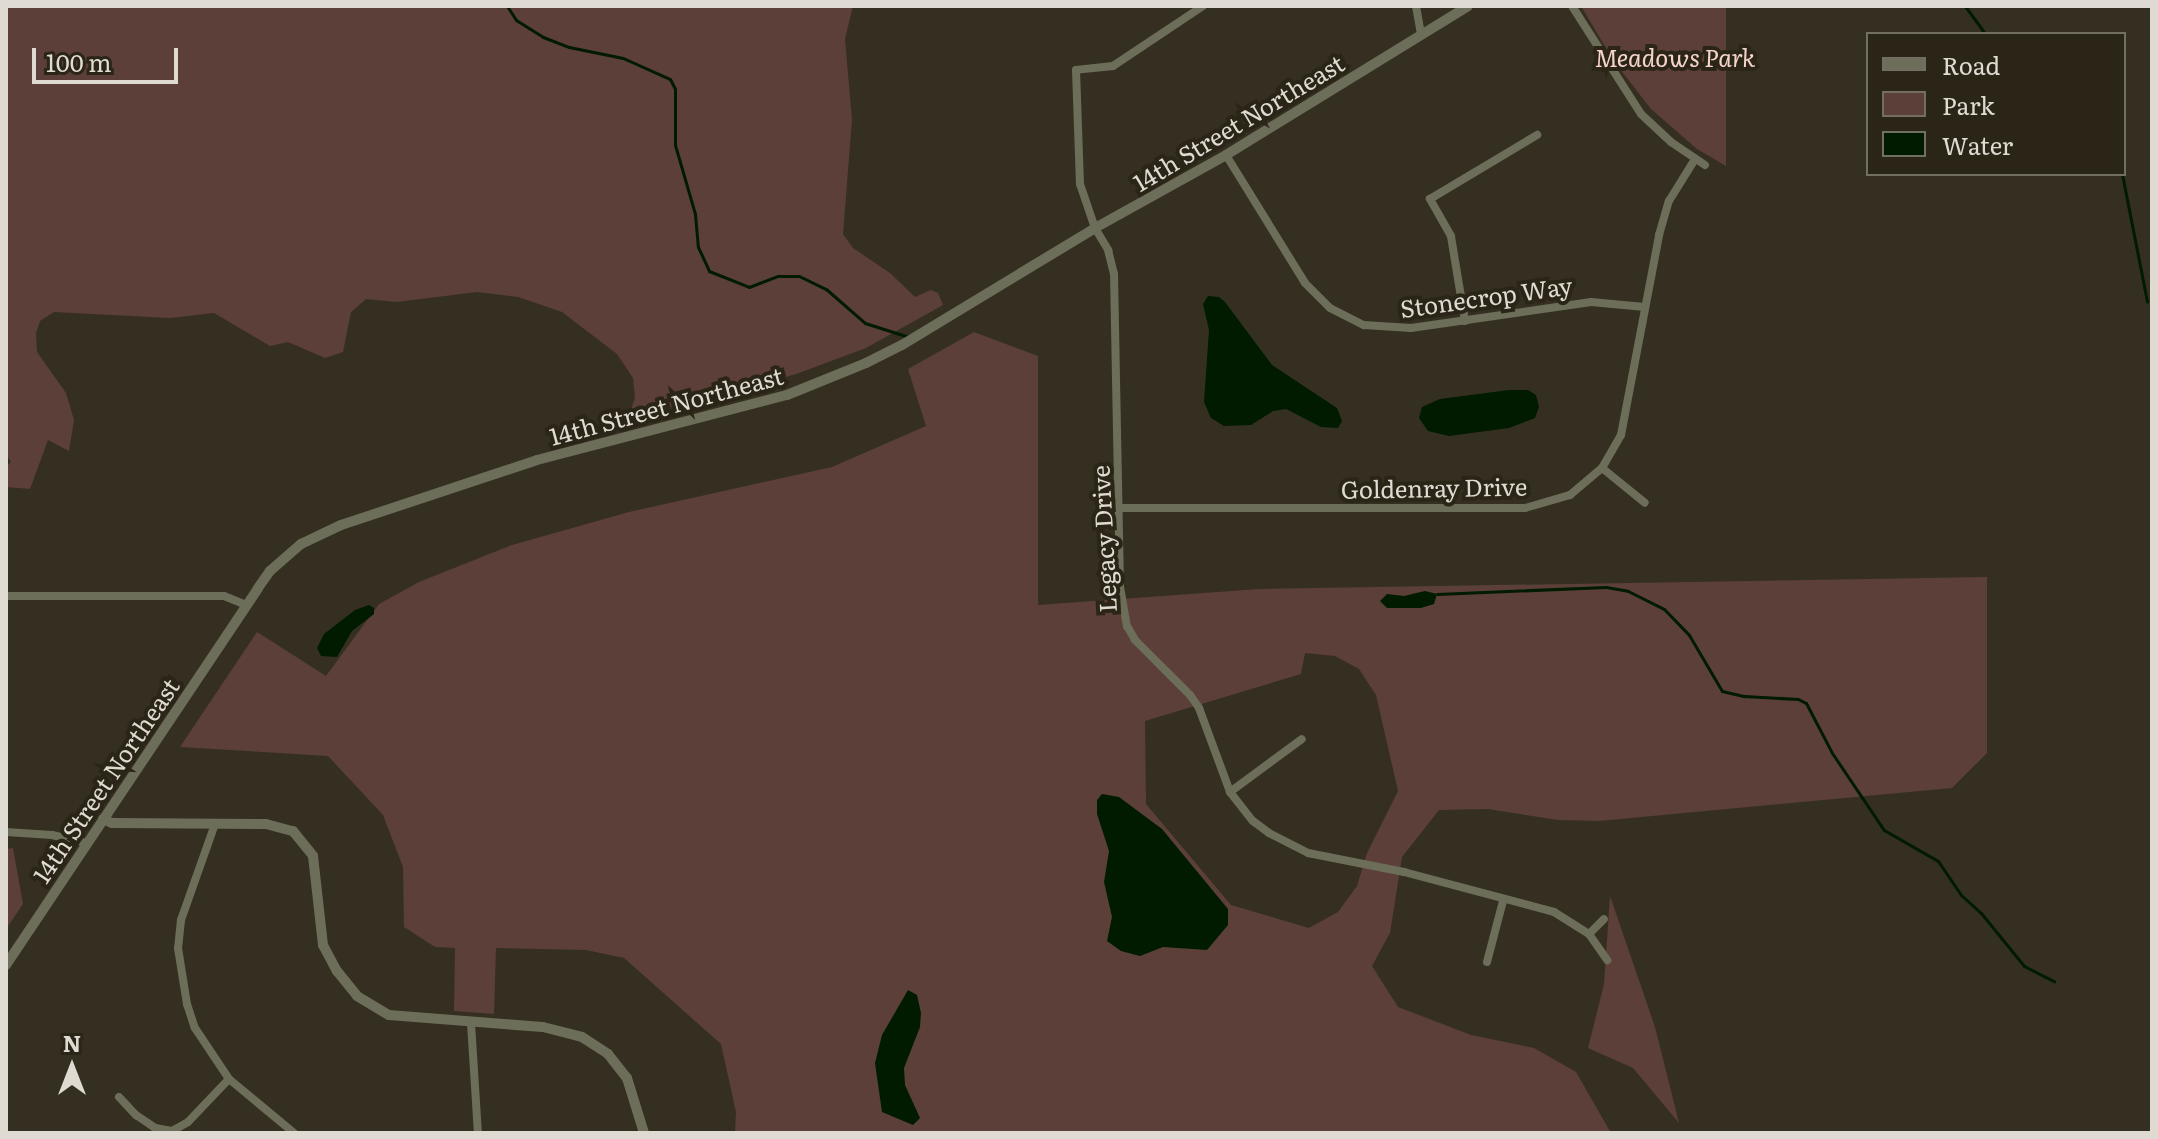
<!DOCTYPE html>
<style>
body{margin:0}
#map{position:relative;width:2158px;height:1139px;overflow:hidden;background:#352f21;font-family:Literata,serif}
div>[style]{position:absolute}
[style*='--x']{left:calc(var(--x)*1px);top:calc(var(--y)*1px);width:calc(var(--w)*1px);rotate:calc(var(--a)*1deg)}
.green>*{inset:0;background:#5c3f38}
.water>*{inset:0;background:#011b00}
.stream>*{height:3px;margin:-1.5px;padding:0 1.5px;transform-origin:1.5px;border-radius:1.5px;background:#011b00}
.minor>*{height:8px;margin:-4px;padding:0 4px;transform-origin:4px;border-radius:4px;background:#6c6e59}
.tertiary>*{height:10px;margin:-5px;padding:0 5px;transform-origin:5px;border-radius:5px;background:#6c6e59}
span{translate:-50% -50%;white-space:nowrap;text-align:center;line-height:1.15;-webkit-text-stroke:8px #2b2517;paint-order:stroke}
.park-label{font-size:24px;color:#f6d4cb;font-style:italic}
.street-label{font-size:24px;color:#dfdbd2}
.frame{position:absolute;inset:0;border:8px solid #dfdbd2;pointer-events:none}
.legend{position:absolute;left:1866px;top:32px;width:260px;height:144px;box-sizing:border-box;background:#2b2517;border:2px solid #736e62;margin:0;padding:10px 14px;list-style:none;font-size:24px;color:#dfdbd2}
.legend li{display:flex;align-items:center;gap:16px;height:40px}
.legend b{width:40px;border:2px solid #736e62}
.north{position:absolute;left:32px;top:1027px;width:80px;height:80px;-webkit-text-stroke:6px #2b2517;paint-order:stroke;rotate:0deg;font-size:22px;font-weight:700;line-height:32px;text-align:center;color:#dfdbd2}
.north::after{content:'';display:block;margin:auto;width:28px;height:36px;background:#dfdbd2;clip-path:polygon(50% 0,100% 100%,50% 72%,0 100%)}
.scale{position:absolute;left:32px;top:48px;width:146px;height:36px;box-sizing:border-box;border:4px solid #dfdbd2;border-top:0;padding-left:10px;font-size:24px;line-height:28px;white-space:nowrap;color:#dfdbd2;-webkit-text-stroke:6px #2b2517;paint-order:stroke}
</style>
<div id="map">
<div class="green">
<div style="clip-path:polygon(6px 6px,853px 6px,845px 39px,852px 120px,843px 234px,853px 248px,890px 273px,915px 297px,931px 290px,938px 293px,943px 305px,866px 348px,799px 373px,704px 401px,629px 415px,635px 398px,633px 378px,617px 354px,562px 312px,518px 297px,477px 292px,397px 302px,366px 299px,351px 312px,343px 352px,325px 358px,288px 342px,270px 346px,214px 313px,170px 318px,54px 312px,40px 321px,36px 333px,37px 352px,66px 393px,74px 420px,69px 451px,48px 440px,30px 489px,6px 487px,6px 467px,11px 462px,6px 454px)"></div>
<div style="clip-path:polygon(1581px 6px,1726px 6px,1726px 166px,1697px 149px,1651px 109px,1613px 60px)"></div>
<div style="clip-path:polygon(evenodd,974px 332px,1038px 356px,1038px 605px,1259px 589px,1987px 577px,1987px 753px,1952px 788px,1599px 821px,1558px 820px,1488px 809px,1439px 810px,1402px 857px,1390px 933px,1372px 966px,1398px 1007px,1471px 1035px,1534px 1048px,1576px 1072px,1611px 1133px,735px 1133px,736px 1112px,721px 1044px,624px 958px,586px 950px,496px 948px,494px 1014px,454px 1011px,455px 948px,435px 947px,404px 927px,403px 867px,383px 815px,328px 756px,180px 747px,257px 632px,326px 676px,379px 604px,419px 582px,512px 545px,629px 512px,832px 467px,926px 426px,908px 369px,974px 332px,1305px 653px,1335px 656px,1359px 669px,1376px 695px,1398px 791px,1367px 853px,1357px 886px,1338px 912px,1309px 928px,1231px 905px,1146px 804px,1145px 721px,1301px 674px,1305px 653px)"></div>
<div style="clip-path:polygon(13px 848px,23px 904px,6px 929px,6px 849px)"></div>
<div style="clip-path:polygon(1610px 896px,1655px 1027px,1679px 1123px,1633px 1068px,1588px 1048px,1604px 984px)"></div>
</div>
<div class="water">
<div style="clip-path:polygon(1208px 296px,1219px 297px,1225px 302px,1272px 365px,1337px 408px,1342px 421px,1338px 428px,1321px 427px,1286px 409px,1273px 411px,1251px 425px,1224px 426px,1211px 418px,1204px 402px,1209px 330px,1203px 304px)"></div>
<div style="clip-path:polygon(1509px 390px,1528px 390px,1536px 395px,1539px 407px,1535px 418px,1509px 428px,1449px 436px,1428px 431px,1419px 418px,1422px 407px,1440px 399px)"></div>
<div style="clip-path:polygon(1425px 591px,1437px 594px,1434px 604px,1421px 608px,1387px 608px,1380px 601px,1387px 594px,1404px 596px)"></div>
<div style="clip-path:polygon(369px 605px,374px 608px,374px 614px,352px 631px,337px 657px,321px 656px,317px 648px,324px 634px,355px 610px)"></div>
<div style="clip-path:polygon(1102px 794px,1119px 797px,1162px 829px,1228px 909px,1228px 925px,1207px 950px,1163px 947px,1140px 956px,1121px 951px,1107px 941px,1112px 917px,1104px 882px,1109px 851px,1097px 814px,1097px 800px)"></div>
<div style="clip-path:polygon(908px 990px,917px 995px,921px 1013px,920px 1027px,904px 1068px,905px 1085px,920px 1118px,913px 1125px,882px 1112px,875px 1063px,882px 1035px)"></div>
</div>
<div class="stream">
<div style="--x:507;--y:6;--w:17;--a:57"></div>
<div style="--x:516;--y:20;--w:32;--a:32"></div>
<div style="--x:543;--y:37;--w:28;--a:21"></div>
<div style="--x:569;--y:47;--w:55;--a:11.5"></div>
<div style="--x:623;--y:58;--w:51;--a:24.1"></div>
<div style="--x:670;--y:79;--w:11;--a:63"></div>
<div style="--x:675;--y:89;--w:56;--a:90"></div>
<div style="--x:675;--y:145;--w:72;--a:73.8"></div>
<div style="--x:695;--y:214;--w:33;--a:85"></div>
<div style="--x:698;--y:247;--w:26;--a:65"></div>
<div style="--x:709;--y:271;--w:43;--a:21.8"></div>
<div style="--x:749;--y:287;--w:31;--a:-21"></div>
<div style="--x:778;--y:276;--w:21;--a:0"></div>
<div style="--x:799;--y:276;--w:30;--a:26"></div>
<div style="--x:826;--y:289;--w:52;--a:41.1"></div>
<div style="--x:865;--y:323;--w:46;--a:17.7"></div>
<div style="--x:1965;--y:6;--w:34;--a:54"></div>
<div style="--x:2122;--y:174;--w:130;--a:78.9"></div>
<div style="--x:1437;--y:594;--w:169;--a:-2.4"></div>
<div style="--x:1606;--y:587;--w:22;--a:10"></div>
<div style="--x:1628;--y:591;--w:40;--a:26.6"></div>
<div style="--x:1664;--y:609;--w:36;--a:46"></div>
<div style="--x:1689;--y:635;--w:65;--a:59.5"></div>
<div style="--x:1722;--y:691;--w:23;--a:13"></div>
<div style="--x:1744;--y:696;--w:54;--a:3.2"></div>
<div style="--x:1798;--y:699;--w:9;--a:27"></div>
<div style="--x:1806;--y:703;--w:56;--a:62.5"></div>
<div style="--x:1832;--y:753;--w:93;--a:56"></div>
<div style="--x:1884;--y:830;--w:62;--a:29.9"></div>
<div style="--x:1938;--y:861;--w:41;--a:55.9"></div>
<div style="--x:1961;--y:895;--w:27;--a:42"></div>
<div style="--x:1981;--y:913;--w:68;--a:50.9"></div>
<div style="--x:2024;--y:966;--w:34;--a:27"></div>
</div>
<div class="minor">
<div style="--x:1203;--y:6;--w:108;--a:146.3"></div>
<div style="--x:1113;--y:66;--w:37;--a:174"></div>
<div style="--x:1076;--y:70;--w:114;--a:88"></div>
<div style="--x:1080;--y:184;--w:46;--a:71.2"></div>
<div style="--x:1095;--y:228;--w:26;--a:59"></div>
<div style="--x:1108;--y:250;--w:25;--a:76"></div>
<div style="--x:1114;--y:274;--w:313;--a:88.9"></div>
<div style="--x:1120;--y:587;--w:40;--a:80"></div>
<div style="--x:1127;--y:626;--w:16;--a:60"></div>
<div style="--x:1135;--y:640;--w:78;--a:45"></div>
<div style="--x:1190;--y:695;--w:16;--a:55"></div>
<div style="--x:1199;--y:708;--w:90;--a:69.7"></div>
<div style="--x:1230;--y:792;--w:37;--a:52"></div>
<div style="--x:1253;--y:821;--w:20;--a:37"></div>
<div style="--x:1269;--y:833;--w:44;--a:27.1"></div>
<div style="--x:1308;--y:853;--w:98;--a:11.2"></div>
<div style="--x:1404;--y:872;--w:155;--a:14.9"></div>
<div style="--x:1554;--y:912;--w:41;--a:32.2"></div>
<div style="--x:1589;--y:934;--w:32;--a:55"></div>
<div style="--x:1416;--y:6;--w:29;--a:80"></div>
<div style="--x:1572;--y:6;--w:128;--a:57.4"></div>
<div style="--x:1641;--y:114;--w:41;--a:43"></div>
<div style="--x:1671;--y:142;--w:41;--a:34.1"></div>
<div style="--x:1226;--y:155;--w:150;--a:58.3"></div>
<div style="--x:1305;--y:283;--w:35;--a:45"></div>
<div style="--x:1330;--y:308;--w:38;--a:27"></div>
<div style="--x:1364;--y:325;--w:47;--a:3.7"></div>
<div style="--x:1411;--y:328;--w:182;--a:-8.2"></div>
<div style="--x:1591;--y:302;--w:54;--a:5.3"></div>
<div style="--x:1465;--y:321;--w:86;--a:-99.4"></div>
<div style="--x:1451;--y:236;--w:43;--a:-119.6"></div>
<div style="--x:1430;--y:199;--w:125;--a:-30.9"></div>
<div style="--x:1602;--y:468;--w:55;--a:39.1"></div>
<div style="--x:1120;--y:508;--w:405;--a:0"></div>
<div style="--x:1525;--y:508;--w:47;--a:-16.1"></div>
<div style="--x:1570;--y:495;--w:42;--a:-40.2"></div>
<div style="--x:1602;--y:468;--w:38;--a:-60"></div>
<div style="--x:1621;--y:435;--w:204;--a:-79.2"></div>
<div style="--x:1659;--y:235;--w:35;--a:-74"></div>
<div style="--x:1669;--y:201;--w:49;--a:-58.2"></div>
<div style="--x:6;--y:596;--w:218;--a:0"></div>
<div style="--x:224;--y:596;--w:24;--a:22"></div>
<div style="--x:1230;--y:792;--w:89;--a:-36.4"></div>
<div style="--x:215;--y:824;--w:102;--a:109.5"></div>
<div style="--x:181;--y:920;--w:28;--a:96"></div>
<div style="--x:178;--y:948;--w:57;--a:80.9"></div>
<div style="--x:187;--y:1004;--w:25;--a:72"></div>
<div style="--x:195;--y:1028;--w:61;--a:56.3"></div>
<div style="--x:229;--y:1079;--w:85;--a:39.7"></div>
<div style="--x:6;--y:832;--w:46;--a:3.7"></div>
<div style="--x:52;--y:835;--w:36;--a:13"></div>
<div style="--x:1589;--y:934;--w:21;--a:-45"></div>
<div style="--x:1487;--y:962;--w:63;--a:-75.3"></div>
<div style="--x:471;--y:1023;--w:110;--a:86.4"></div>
<div style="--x:119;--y:1097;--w:25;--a:47"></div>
<div style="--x:136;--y:1115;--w:23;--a:34"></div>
<div style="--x:155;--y:1128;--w:17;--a:10"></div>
<div style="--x:172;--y:1131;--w:18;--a:-29"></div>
<div style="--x:188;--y:1122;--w:59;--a:-46.4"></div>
</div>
<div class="tertiary">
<div style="--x:103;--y:819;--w:10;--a:24"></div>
<div style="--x:112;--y:823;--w:154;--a:0.4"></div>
<div style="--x:266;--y:824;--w:28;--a:15"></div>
<div style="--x:293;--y:831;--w:32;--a:51"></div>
<div style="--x:313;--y:856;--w:90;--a:83.6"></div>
<div style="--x:323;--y:945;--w:30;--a:62"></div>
<div style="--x:337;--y:971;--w:32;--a:51"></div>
<div style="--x:357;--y:996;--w:37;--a:31"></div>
<div style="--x:389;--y:1015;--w:154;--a:4.5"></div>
<div style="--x:543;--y:1027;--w:40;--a:14.4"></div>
<div style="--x:582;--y:1037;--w:31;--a:33"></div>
<div style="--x:608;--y:1054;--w:31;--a:52"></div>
<div style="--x:627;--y:1078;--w:58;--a:72.8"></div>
<div style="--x:6;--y:965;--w:453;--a:-56.2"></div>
<div style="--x:258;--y:588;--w:21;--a:-55"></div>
<div style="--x:270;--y:571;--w:41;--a:-41.1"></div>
<div style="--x:301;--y:544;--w:44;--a:-25.4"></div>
<div style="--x:341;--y:525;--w:206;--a:-18.3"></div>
<div style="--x:537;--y:460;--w:258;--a:-14.6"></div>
<div style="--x:787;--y:395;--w:85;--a:-22.1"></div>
<div style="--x:866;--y:363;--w:40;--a:-26.6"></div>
<div style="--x:902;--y:345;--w:226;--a:-31.2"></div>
<div style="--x:1095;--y:228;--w:150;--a:-29.1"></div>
<div style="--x:1226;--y:155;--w:284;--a:-31.6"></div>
</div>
<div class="park-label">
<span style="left:1675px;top:57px">Meadows Park</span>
</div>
<div class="street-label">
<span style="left:1238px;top:122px;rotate:-31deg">14th Street Northeast</span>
<span style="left:1486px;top:296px;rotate:-8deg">Stonecrop Way</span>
<span style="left:666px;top:405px;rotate:-15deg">14th Street Northeast</span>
<span style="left:1434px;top:487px;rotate:-1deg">Goldenray Drive</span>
<span style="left:1103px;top:539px;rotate:-93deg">Legacy Drive</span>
<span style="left:105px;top:780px;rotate:-56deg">14th Street Northeast</span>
</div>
<div class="frame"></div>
<ul class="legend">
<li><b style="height:10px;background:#6c6e59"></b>Road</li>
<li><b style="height:22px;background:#5c3f38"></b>Park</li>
<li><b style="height:22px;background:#011b00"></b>Water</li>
</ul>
<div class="north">N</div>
<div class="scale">100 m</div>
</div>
